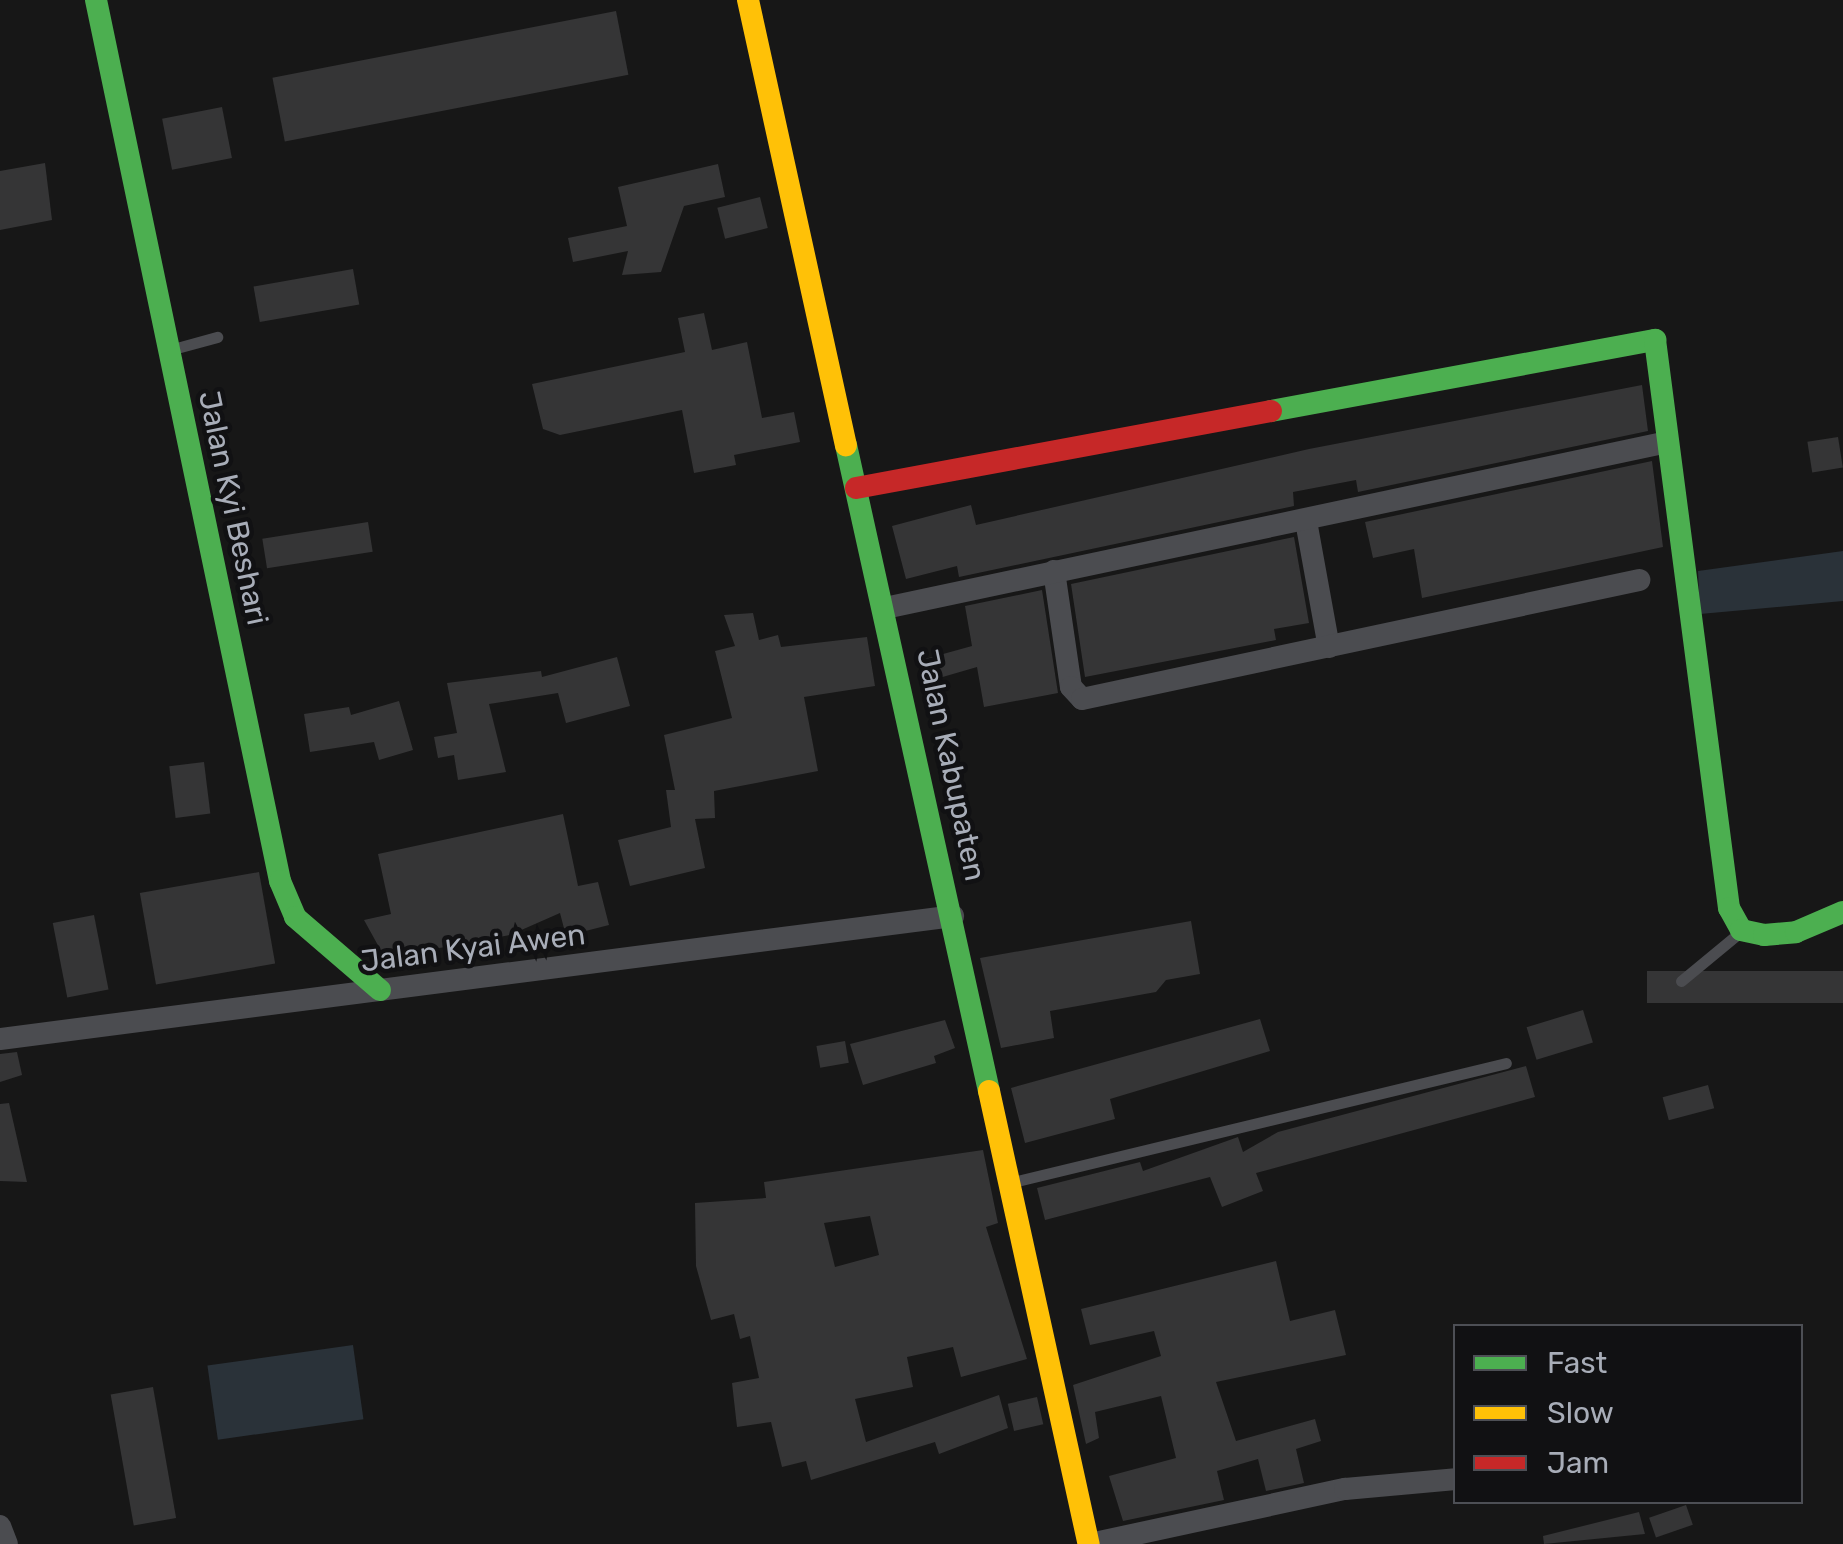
<!DOCTYPE html>
<style>
body{margin:0}
#map{position:relative;width:1843px;height:1544px;overflow:hidden;background:#171717;font-family:Rubik,sans-serif}
div>[style]{position:absolute}
[style*='--x']{left:calc(var(--x)*1px);top:calc(var(--y)*1px);width:calc(var(--w)*1px);rotate:calc(var(--a)*1deg)}
.water>*{inset:0;background:#2a3239;transform-origin:0 0}
.building>*{inset:0;background:#353536;transform-origin:0 0}
.lane>*{height:11px;margin:-5.5px;padding:0 5.5px;transform-origin:5.5px;border-radius:5.5px;background:#4b4c50}
.street>*{height:22px;margin:-11px;padding:0 11px;transform-origin:11px;border-radius:11px;background:#4b4c50}
.fast>*{height:22px;margin:-11px;padding:0 11px;transform-origin:11px;border-radius:11px;background:#4caf50}
.slow>*{height:22px;margin:-11px;padding:0 11px;transform-origin:11px;border-radius:11px;background:#ffc107}
.jam>*{height:22px;margin:-11px;padding:0 11px;transform-origin:11px;border-radius:11px;background:#c62828}
span{translate:-50% -50%;white-space:nowrap;text-align:center;line-height:1.15;-webkit-text-stroke:9px #111113;paint-order:stroke}
.street-label{font-size:30px;color:#a8adb8}
.legend{position:absolute;left:1453px;top:1324px;width:350px;height:180px;box-sizing:border-box;background:#111113;border:2px solid #4d4f55;margin:0;padding:12px 18px;list-style:none;font-size:30px;color:#a8adb8}
.legend li{display:flex;align-items:center;gap:20px;height:50px}
.legend b{width:50px;border:2px solid #4d4f55}
</style>
<div id="map">
<div class="water">
<div style="clip-path:polygon(1843px 551px,1843px 601px,1700px 614px,1698px 571px)"></div>
<div style="left:353px;top:1345px;width:75px;height:147px;rotate:82deg"></div>
</div>
<div class="building">
<div style="left:616px;top:11px;width:65px;height:350px;rotate:79deg"></div>
<div style="left:222px;top:107px;width:52px;height:61px;rotate:79deg"></div>
<div style="clip-path:polygon(45px 163px,52px 220px,0 230px,0 171px)"></div>
<div style="clip-path:polygon(718px 164px,725px 197px,684px 206px,661px 272px,622px 275px,628px 251px,573px 262px,568px 238px,627px 226px,618px 187px)"></div>
<div style="left:760px;top:197px;width:32px;height:44px;rotate:76deg"></div>
<div style="left:353px;top:269px;width:36px;height:101px;rotate:80deg"></div>
<div style="clip-path:polygon(704px 313px,712px 350px,747px 342px,762px 418px,794px 412px,800px 442px,734px 455px,736px 465px,694px 473px,682px 410px,560px 435px,543px 429px,532px 384px,685px 352px,678px 318px)"></div>
<div style="clip-path:polygon(1642px 385px,1648px 431px,1358px 492px,1356px 480px,1293px 492px,1294px 506px,959px 577px,957px 566px,906px 579px,892px 526px,971px 505px,976px 525px,1309px 449px)"></div>
<div style="left:1838px;top:437px;width:31px;height:31px;rotate:81deg"></div>
<div style="clip-path:polygon(1652px 461px,1663px 547px,1422px 598px,1414px 549px,1373px 558px,1365px 522px)"></div>
<div style="left:368px;top:522px;width:30px;height:107px;rotate:81deg"></div>
<div style="clip-path:polygon(1294px 537px,1309px 623px,1274px 629px,1276px 640px,1085px 677px,1071px 584px)"></div>
<div style="clip-path:polygon(1042px 590px,1058px 693px,984px 707px,977px 667px,922px 683px,925px 659px,972px 646px,965px 606px)"></div>
<div style="clip-path:polygon(753px 613px,759px 640px,778px 635px,781px 647px,867px 637px,875px 686px,804px 697px,818px 771px,714px 791px,715px 818px,695px 819px,705px 868px,630px 886px,618px 840px,671px 827px,666px 790px,675px 790px,664px 735px,732px 718px,715px 651px,735px 646px,724px 615px)"></div>
<div style="clip-path:polygon(617px 657px,630px 706px,566px 723px,558px 693px,489px 704px,506px 772px,458px 780px,454px 755px,438px 758px,434px 737px,457px 733px,447px 683px,541px 671px,542px 677px)"></div>
<div style="clip-path:polygon(399px 701px,413px 750px,379px 760px,374px 742px,310px 752px,304px 714px,349px 707px,351px 715px)"></div>
<div style="left:204px;top:762px;width:52px;height:35px;rotate:83deg"></div>
<div style="clip-path:polygon(563px 814px,578px 886px,598px 882px,609px 925px,566px 936px,560px 913px,510px 935px,385px 958px,364px 920px,391px 914px,378px 854px)"></div>
<div style="left:259px;top:872px;width:93px;height:121px;rotate:80deg"></div>
<div style="left:94px;top:915px;width:76px;height:42px;rotate:79deg"></div>
<div style="clip-path:polygon(1191px 921px,1200px 974px,1166px 980px,1156px 992px,1050px 1011px,1054px 1038px,1001px 1048px,980px 958px)"></div>
<div style="left:1843px;top:971px;width:32px;height:196px;rotate:90deg"></div>
<div style="left:1583px;top:1010px;width:34px;height:59px;rotate:73deg"></div>
<div style="clip-path:polygon(1260px 1019px,1270px 1051px,1110px 1099px,1115px 1119px,1025px 1143px,1011px 1088px)"></div>
<div style="clip-path:polygon(945px 1020px,955px 1048px,934px 1056px,936px 1063px,863px 1085px,850px 1044px)"></div>
<div style="left:845px;top:1041px;width:22px;height:29px;rotate:80deg"></div>
<div style="clip-path:polygon(17px 1052px,22px 1075px,0 1082px,0 1054px)"></div>
<div style="clip-path:polygon(1526px 1066px,1535px 1097px,1256px 1173px,1263px 1191px,1222px 1207px,1210px 1177px,1045px 1220px,1037px 1188px,1140px 1162px,1143px 1171px,1238px 1137px,1243px 1152px,1278px 1132px)"></div>
<div style="left:1708px;top:1085px;width:24px;height:47px;rotate:75deg"></div>
<div style="clip-path:polygon(9px 1103px,27px 1182px,0 1181px,0 1104px)"></div>
<div style="clip-path:polygon(evenodd,983px 1150px,998px 1223px,986px 1227px,1027px 1359px,961px 1377px,953px 1347px,907px 1357px,913px 1387px,855px 1399px,866px 1442px,999px 1395px,1008px 1428px,939px 1454px,935px 1442px,811px 1480px,806px 1461px,782px 1467px,771px 1422px,737px 1427px,732px 1383px,759px 1378px,750px 1336px,740px 1339px,734px 1314px,711px 1320px,696px 1266px,695px 1203px,766px 1198px,764px 1182px,983px 1150px,870px 1216px,879px 1255px,835px 1267px,824px 1223px,870px 1216px)"></div>
<div style="clip-path:polygon(1276px 1261px,1290px 1321px,1335px 1310px,1346px 1355px,1216px 1382px,1236px 1441px,1315px 1419px,1321px 1441px,1296px 1449px,1304px 1483px,1266px 1491px,1258px 1459px,1217px 1471px,1224px 1500px,1123px 1521px,1109px 1476px,1176px 1458px,1161px 1396px,1095px 1412px,1099px 1438px,1086px 1444px,1073px 1385px,1161px 1356px,1154px 1331px,1090px 1345px,1081px 1309px)"></div>
<div style="left:153px;top:1387px;width:133px;height:43px;rotate:80deg"></div>
<div style="left:1037px;top:1397px;width:28px;height:30px;rotate:77deg"></div>
<div style="left:1686px;top:1505px;width:21px;height:39px;rotate:71deg"></div>
<div style="clip-path:polygon(1639px 1512px,1645px 1534px,1544px 1544px,1543px 1536px)"></div>
</div>
<div class="lane">
<div style="--x:173;--y:349;--w:46;--a:-15.3"></div>
<div style="--x:1681;--y:981;--w:75;--a:-39.6"></div>
<div style="--x:1013;--y:1182;--w:507;--a:-13.57"></div>
</div>
<div class="street">
<div style="--x:1306;--y:521;--w:128;--a:79.7"></div>
<div style="--x:1054;--y:571;--w:117;--a:81.7"></div>
<div style="--x:1071;--y:687;--w:16;--a:47"></div>
<div style="--x:1082;--y:699;--w:570;--a:-12.06"></div>
<div style="--x:885;--y:608;--w:800;--a:-11.97"></div>
<div style="--x:0;--y:1039;--w:961;--a:-7.35"></div>
<div style="--x:0;--y:1526;--w:19;--a:69"></div>
<div style="--x:1090;--y:1544;--w:261;--a:-12.2"></div>
<div style="--x:1345;--y:1489;--w:111;--a:-5.1"></div>
</div>
<div class="fast">
<div style="--x:96;--y:0;--w:900;--a:78.2"></div>
<div style="--x:280;--y:881;--w:39;--a:67"></div>
<div style="--x:295;--y:917;--w:112;--a:40.7"></div>
<div style="--x:1271;--y:411;--w:391;--a:-10.5"></div>
<div style="--x:1655;--y:340;--w:573;--a:82.58"></div>
<div style="--x:1729;--y:908;--w:25;--a:61"></div>
<div style="--x:1741;--y:930;--w:24;--a:12"></div>
<div style="--x:1764;--y:935;--w:32;--a:-5"></div>
<div style="--x:1796;--y:932;--w:51;--a:-23.1"></div>
<div style="--x:846;--y:445;--w:662;--a:77.52"></div>
</div>
<div class="slow">
<div style="--x:748;--y:0;--w:456;--a:77.6"></div>
<div style="--x:989;--y:1091;--w:464;--a:77.6"></div>
</div>
<div class="jam">
<div style="--x:856;--y:488;--w:422;--a:-10.5"></div>
</div>
<div class="street-label">
<span style="left:233px;top:508px;rotate:78deg">Jalan Kyi Beshari</span>
<span style="left:951px;top:765px;rotate:78deg">Jalan Kabupaten</span>
<span style="left:473px;top:948px;rotate:-7deg">Jalan Kyai Awen</span>
</div>
<ul class="legend">
<li><b style="height:12px;background:#4caf50"></b>Fast</li>
<li><b style="height:12px;background:#ffc107"></b>Slow</li>
<li><b style="height:12px;background:#c62828"></b>Jam</li>
</ul>
</div>
